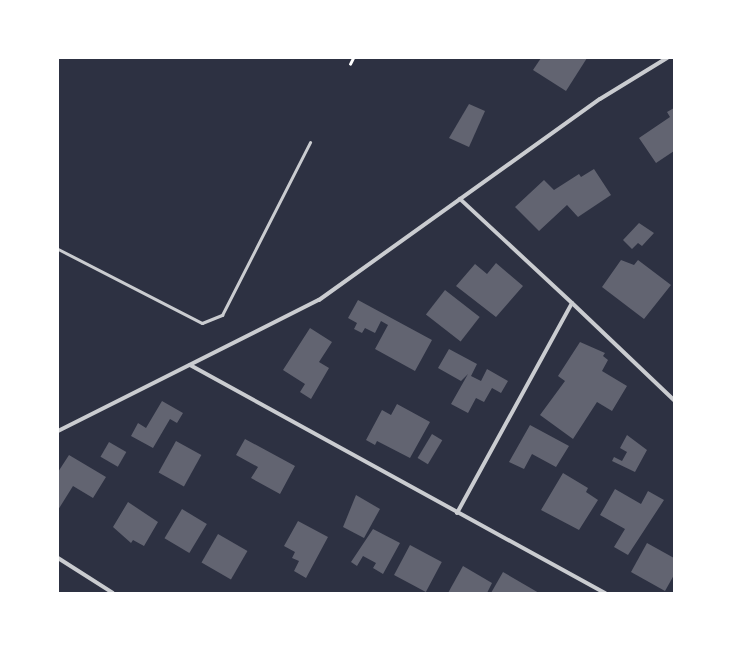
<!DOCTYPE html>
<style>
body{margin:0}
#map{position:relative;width:732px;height:651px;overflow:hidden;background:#2d3142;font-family:Montserrat,sans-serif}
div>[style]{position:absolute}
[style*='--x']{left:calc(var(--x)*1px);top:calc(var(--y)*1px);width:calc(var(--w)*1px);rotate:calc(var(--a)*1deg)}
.building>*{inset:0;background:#626471;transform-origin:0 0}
.path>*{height:2.5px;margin:-1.25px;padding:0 1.25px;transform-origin:1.25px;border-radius:1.25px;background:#fff}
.service>*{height:3px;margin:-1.5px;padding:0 1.5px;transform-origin:1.5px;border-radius:1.5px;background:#caccd0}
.minor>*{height:4px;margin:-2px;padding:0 2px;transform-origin:2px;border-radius:2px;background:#caccd0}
span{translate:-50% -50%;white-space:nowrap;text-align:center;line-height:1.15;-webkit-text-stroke:3.5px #fff;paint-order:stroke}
.frame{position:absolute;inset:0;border:59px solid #fff;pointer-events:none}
</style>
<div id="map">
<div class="building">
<div style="clip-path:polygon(541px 58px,587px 58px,566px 91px,533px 70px)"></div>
<div style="clip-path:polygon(469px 104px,485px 111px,469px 147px,449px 138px)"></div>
<div style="clip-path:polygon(674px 108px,674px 151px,656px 163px,639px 138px,670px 117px,667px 112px)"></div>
<div style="clip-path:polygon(594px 169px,611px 195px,578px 217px,567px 205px,539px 231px,515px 207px,544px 180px,554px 190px,579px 174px,581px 177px)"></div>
<div style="clip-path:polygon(639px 223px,654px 233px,642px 246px,638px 243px,632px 249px,623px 240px)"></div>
<div style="clip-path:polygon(621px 260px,634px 265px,638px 260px,671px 285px,644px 319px,602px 287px)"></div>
<div style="clip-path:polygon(496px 263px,523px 286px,496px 317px,456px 286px,475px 264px,487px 274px)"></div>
<div style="left:445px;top:290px;width:44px;height:31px;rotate:38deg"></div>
<div style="clip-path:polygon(358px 300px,432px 340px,415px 371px,375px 349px,388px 325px,381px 321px,375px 333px,365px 328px,362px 333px,354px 329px,357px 323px,348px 318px)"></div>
<div style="clip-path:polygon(310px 328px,332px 342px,319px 362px,329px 368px,311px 399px,300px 392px,305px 384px,283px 370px)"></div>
<div style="clip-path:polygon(580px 342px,605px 353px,603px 356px,608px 360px,602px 371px,627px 386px,612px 411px,597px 402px,573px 439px,540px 415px,565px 381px,558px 376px)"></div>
<div style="clip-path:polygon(449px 349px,477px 364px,471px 376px,481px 381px,487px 369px,508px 381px,501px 393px,492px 388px,484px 402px,476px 398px,468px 413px,451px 404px,468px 374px,461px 381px,438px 368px)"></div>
<div style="clip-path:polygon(162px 401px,183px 413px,177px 423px,170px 419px,153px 448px,131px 436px,138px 423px,146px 428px)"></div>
<div style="clip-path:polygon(397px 404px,430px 422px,410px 458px,377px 441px,375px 445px,366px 440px,382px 410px,391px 415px)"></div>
<div style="clip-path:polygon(530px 425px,569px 446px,556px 467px,532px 454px,524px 469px,509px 462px)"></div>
<div style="left:432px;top:434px;width:12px;height:28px;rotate:31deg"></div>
<div style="clip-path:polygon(627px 435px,647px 450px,635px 472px,612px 461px,614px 457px,622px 461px,627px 452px,620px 448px)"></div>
<div style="clip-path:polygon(245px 439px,295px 466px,280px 494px,251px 478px,258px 467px,236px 455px)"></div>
<div style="left:176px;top:441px;width:29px;height:36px;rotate:29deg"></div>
<div style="left:109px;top:442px;width:20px;height:17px;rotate:30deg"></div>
<div style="clip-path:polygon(69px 455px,106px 477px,93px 498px,73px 486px,58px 510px,58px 472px)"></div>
<div style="clip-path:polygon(563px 473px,588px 488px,586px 492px,598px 500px,579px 530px,541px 510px)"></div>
<div style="clip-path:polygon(615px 489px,641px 504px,648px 491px,664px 500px,628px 555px,614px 547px,625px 529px,600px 515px)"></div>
<div style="clip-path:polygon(356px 495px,380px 509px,364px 538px,343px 527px)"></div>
<div style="clip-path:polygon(128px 502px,158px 522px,144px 546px,133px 540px,131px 543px,113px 527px)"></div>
<div style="left:182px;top:509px;width:29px;height:34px;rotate:31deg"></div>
<div style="clip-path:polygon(298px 521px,328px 537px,306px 578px,294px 571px,299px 561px,292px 558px,295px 552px,284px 546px)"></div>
<div style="clip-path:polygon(373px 529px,400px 543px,383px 574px,373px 568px,376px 563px,363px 556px,357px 566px,351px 562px)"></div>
<div style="left:218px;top:534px;width:34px;height:33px;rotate:30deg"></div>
<div style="clip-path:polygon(647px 543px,674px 558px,674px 575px,665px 591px,631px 572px)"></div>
<div style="left:410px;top:545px;width:36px;height:34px;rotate:28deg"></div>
<div style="clip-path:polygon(463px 566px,492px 583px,487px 593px,448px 593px)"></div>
<div style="clip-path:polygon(503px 572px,539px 593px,491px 593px)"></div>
</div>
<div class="path">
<div style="--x:350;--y:64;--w:7;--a:-63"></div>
</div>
<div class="service">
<div style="--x:58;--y:249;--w:162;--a:27.2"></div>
<div style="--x:202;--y:323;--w:22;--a:-22"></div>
<div style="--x:222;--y:315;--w:194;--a:-63"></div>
</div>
<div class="minor">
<div style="--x:572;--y:303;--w:141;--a:43.6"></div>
<div style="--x:190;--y:365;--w:474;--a:28.8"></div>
<div style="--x:58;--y:431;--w:292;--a:-26.7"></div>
<div style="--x:319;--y:300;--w:345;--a:-35.6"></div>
<div style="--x:600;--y:99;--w:79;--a:-31.5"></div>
<div style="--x:457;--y:513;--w:239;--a:-61.3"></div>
<div style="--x:572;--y:303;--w:153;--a:-137.1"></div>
<div style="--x:58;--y:558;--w:65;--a:32.5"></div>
</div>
<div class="frame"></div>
</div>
